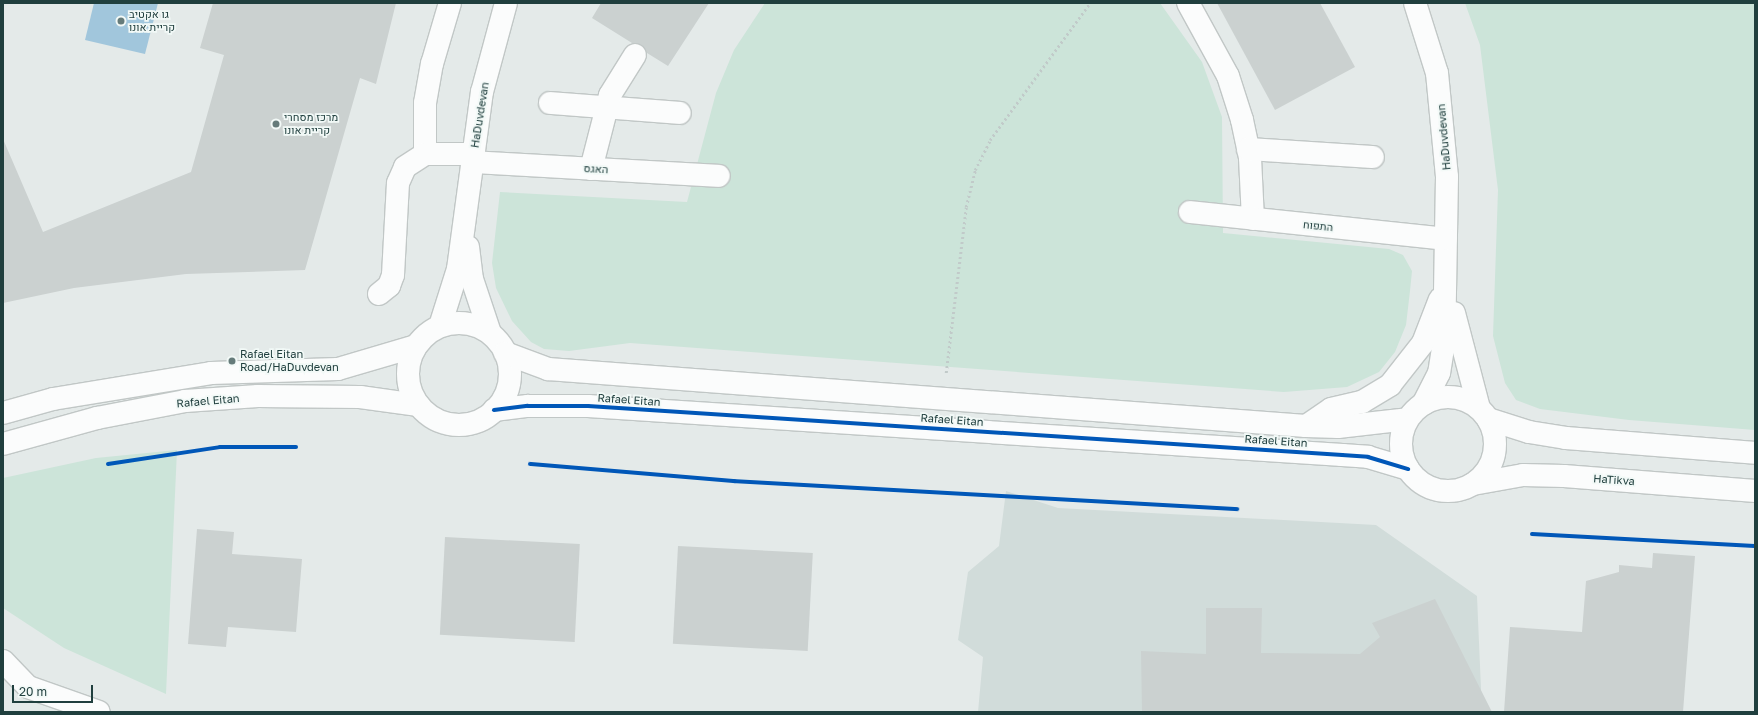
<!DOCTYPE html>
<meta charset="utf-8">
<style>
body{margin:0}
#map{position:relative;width:1758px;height:715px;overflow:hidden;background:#e4eae9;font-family:"Golos Text",Heebo,sans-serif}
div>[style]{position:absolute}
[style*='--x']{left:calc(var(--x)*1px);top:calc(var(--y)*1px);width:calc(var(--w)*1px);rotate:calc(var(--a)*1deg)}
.built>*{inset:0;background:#d1dcda}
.green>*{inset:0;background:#cce4d9}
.water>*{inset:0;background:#a1c6dc}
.building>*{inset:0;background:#cbd1d0;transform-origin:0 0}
.path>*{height:2.5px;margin-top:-1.25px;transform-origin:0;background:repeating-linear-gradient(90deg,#c1cac9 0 2px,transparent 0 5px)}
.roads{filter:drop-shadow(1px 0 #c1c7c6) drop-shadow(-1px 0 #c1c7c6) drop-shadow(0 1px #c1c7c6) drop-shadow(0 -1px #c1c7c6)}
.minor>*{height:22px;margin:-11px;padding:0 11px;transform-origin:11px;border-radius:11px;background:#fbfcfc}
.minor>.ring{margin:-11px;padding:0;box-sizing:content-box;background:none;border:22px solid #fbfcfc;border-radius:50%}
.cycleway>*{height:4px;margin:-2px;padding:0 2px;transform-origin:2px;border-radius:2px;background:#0057b8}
.dots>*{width:11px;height:11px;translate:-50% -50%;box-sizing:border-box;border:2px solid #f2f9f7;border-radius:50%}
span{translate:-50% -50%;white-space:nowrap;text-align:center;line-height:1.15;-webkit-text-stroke:3.5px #f2f9f7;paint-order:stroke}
.poi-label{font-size:11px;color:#203f3e}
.left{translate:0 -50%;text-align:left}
.street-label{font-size:11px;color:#203f3e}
.frame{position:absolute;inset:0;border:4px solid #203f3e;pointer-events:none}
.scale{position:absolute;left:12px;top:685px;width:81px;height:18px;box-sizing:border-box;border:2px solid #203f3e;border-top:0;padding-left:5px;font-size:12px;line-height:14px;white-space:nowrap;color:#203f3e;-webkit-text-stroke:3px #f2f9f7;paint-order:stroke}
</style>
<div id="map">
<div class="built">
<div style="clip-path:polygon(1006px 491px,1058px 508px,1376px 525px,1477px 596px,1482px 712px,978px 712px,983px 657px,958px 640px,968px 572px,999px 546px)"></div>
</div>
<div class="green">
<div style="clip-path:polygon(765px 3px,1160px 3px,1202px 62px,1222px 117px,1223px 233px,1389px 249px,1403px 255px,1412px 271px,1410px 291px,1406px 325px,1395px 352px,1379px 372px,1347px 387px,1284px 392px,630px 343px,569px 351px,544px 349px,531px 342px,512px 321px,496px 288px,492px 263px,500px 192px,687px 202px,716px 93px,734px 50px)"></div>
<div style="clip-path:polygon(1465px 3px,1755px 3px,1755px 430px,1629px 420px,1540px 409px,1516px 400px,1505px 383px,1493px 336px,1498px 190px,1480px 45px)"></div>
<div style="clip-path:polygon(177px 450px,166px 694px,64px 648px,3px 608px,3px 478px,96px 458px)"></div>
</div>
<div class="water">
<div style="clip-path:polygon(94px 3px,158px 3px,145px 54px,85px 40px)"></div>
</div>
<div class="building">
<div style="clip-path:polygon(213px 3px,396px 3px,376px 84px,360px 78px,305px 270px,186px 274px,74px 288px,3px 303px,3px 139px,43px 232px,191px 172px,224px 55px,200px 48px)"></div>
<div style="clip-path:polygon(601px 3px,709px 3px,668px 66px,647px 53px,642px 45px,632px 43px,592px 18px)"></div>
<div style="clip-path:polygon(1217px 3px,1320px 3px,1355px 67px,1275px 110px)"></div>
<div style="clip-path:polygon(197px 529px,234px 532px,232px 554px,302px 559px,296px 632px,228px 627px,226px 647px,188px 644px)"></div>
<div style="left:445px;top:537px;width:135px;height:98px;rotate:3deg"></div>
<div style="left:678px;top:546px;width:135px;height:98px;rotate:3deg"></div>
<div style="clip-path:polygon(1653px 553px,1695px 556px,1683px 712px,1504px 712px,1510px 627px,1582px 632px,1586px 581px,1619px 572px,1619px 565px,1652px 568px)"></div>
<div style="clip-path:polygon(1435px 599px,1492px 712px,1142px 712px,1141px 651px,1206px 654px,1206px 608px,1262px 608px,1261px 653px,1360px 654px,1380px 637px,1372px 623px)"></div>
</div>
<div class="path">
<div style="--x:946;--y:373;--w:167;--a:-83.1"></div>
<div style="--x:966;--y:207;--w:38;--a:-76"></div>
<div style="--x:975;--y:170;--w:34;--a:-63"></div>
<div style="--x:990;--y:140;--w:170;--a:-53.9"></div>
</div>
<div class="roads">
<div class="minor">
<div style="--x:1188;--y:3;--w:83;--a:61.3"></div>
<div style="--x:1228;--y:76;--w:46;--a:72.3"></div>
<div style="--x:1242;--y:120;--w:39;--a:78"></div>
<div style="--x:1250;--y:158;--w:61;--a:87.2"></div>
<div style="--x:1415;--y:3;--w:73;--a:72.6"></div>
<div style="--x:1437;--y:73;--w:104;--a:84.5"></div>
<div style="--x:1447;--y:177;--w:165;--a:91"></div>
<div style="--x:1444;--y:342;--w:31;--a:99"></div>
<div style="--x:1439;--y:373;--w:35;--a:117"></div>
<div style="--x:550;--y:103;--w:130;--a:4.4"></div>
<div style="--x:1248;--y:149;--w:125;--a:3.7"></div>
<div style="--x:425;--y:154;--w:51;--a:-90"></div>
<div style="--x:425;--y:103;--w:40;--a:-80"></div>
<div style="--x:432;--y:64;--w:64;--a:-73.6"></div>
<div style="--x:472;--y:162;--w:247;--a:3.2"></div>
<div style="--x:591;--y:169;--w:76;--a:-75.6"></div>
<div style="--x:610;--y:95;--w:47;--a:-58"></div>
<div style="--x:1190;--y:212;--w:257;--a:6"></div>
<div style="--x:468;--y:247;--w:32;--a:83"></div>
<div style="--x:472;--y:279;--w:57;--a:71.6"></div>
<div style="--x:379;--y:294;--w:13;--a:-39"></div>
<div style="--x:389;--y:286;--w:12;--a:-70"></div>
<div style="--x:393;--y:275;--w:92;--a:-86.9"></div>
<div style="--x:398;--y:183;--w:17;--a:-66"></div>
<div style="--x:405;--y:167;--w:24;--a:-33"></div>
<div style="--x:425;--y:154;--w:48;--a:0"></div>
<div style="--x:1454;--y:313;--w:98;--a:75.3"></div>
<div class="ring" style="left:408px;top:323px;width:80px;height:80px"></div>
<div style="--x:440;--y:326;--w:60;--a:-72.5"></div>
<div style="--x:458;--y:269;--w:179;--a:-82.3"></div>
<div style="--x:482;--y:92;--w:92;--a:-74.9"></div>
<div style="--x:505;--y:353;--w:46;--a:20.4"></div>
<div style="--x:548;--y:369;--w:760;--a:4.3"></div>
<div style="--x:1306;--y:426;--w:32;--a:2"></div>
<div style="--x:1338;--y:427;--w:70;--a:-6.5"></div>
<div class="ring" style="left:1401px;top:397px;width:72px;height:72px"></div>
<div style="--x:494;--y:410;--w:34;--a:-7"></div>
<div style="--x:528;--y:406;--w:60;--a:0"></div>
<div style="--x:588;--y:406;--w:756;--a:3.72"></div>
<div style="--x:1342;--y:455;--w:26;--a:4"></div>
<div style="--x:1368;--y:457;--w:42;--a:16.7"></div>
<div style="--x:3;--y:413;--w:52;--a:-15.6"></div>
<div style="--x:53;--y:399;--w:160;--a:-9.3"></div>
<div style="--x:211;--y:373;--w:127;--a:-1.8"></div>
<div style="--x:338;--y:369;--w:81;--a:-16.4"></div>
<div style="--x:1488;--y:419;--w:43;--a:17.6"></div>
<div style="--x:1529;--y:432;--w:37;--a:9"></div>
<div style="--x:1566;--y:438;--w:190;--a:4.5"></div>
<div style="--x:1306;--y:426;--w:30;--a:-34"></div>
<div style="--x:1331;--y:409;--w:32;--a:-13"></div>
<div style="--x:1362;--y:402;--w:33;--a:-31"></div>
<div style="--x:1390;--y:385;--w:53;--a:-51.8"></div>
<div style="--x:1423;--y:343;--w:47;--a:-68.9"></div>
<div style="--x:3;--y:444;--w:98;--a:-15.5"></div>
<div style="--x:97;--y:418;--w:90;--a:-10.9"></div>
<div style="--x:185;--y:401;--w:73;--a:-3.9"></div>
<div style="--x:258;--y:396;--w:102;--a:0.6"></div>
<div style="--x:360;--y:397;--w:59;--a:7.9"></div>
<div style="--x:1473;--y:484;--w:51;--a:-10.2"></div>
<div style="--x:1523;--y:475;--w:41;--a:1.4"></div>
<div style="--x:1564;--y:476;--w:192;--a:4.5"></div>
<div style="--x:3;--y:661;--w:36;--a:46"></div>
<div style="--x:28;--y:687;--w:75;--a:19.4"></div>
</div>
</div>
<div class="cycleway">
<div style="--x:494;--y:410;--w:34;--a:-7"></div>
<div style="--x:528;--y:406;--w:60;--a:0"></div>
<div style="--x:588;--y:406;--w:756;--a:3.72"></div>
<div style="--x:1342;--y:455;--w:26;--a:4"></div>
<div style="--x:1368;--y:457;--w:42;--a:16.7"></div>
<div style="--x:108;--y:464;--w:113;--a:-8.6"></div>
<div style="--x:220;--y:447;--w:76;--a:0"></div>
<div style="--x:530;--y:464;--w:205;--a:4.8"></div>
<div style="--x:734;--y:481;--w:504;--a:3.19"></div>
<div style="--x:1532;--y:534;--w:223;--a:3.1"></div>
</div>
<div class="dots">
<div style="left:121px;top:21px;background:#657b7a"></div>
<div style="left:276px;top:124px;background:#657b7a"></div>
<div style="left:232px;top:361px;background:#657b7a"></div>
</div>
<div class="poi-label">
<span class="left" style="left:129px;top:21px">גו אקטיב<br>קריית אונו</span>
<span class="left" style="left:284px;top:124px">מרכז מסחרי<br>קריית אונו</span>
<span class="left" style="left:240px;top:361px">Rafael Eitan<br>Road/HaDuvdevan</span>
</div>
<div class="street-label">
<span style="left:480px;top:115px;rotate:-81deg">HaDuvdevan</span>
<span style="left:1444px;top:137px;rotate:-95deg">HaDuvdevan</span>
<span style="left:596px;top:169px;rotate:3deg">האגס</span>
<span style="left:1318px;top:226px;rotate:6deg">התפוח</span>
<span style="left:629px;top:400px;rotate:4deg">Rafael Eitan</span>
<span style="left:208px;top:401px;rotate:-5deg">Rafael Eitan</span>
<span style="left:952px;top:420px;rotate:4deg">Rafael Eitan</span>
<span style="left:1276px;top:441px;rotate:4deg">Rafael Eitan</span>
<span style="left:1614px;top:480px;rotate:4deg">HaTikva</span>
</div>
<div class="frame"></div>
<div class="scale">20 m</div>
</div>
